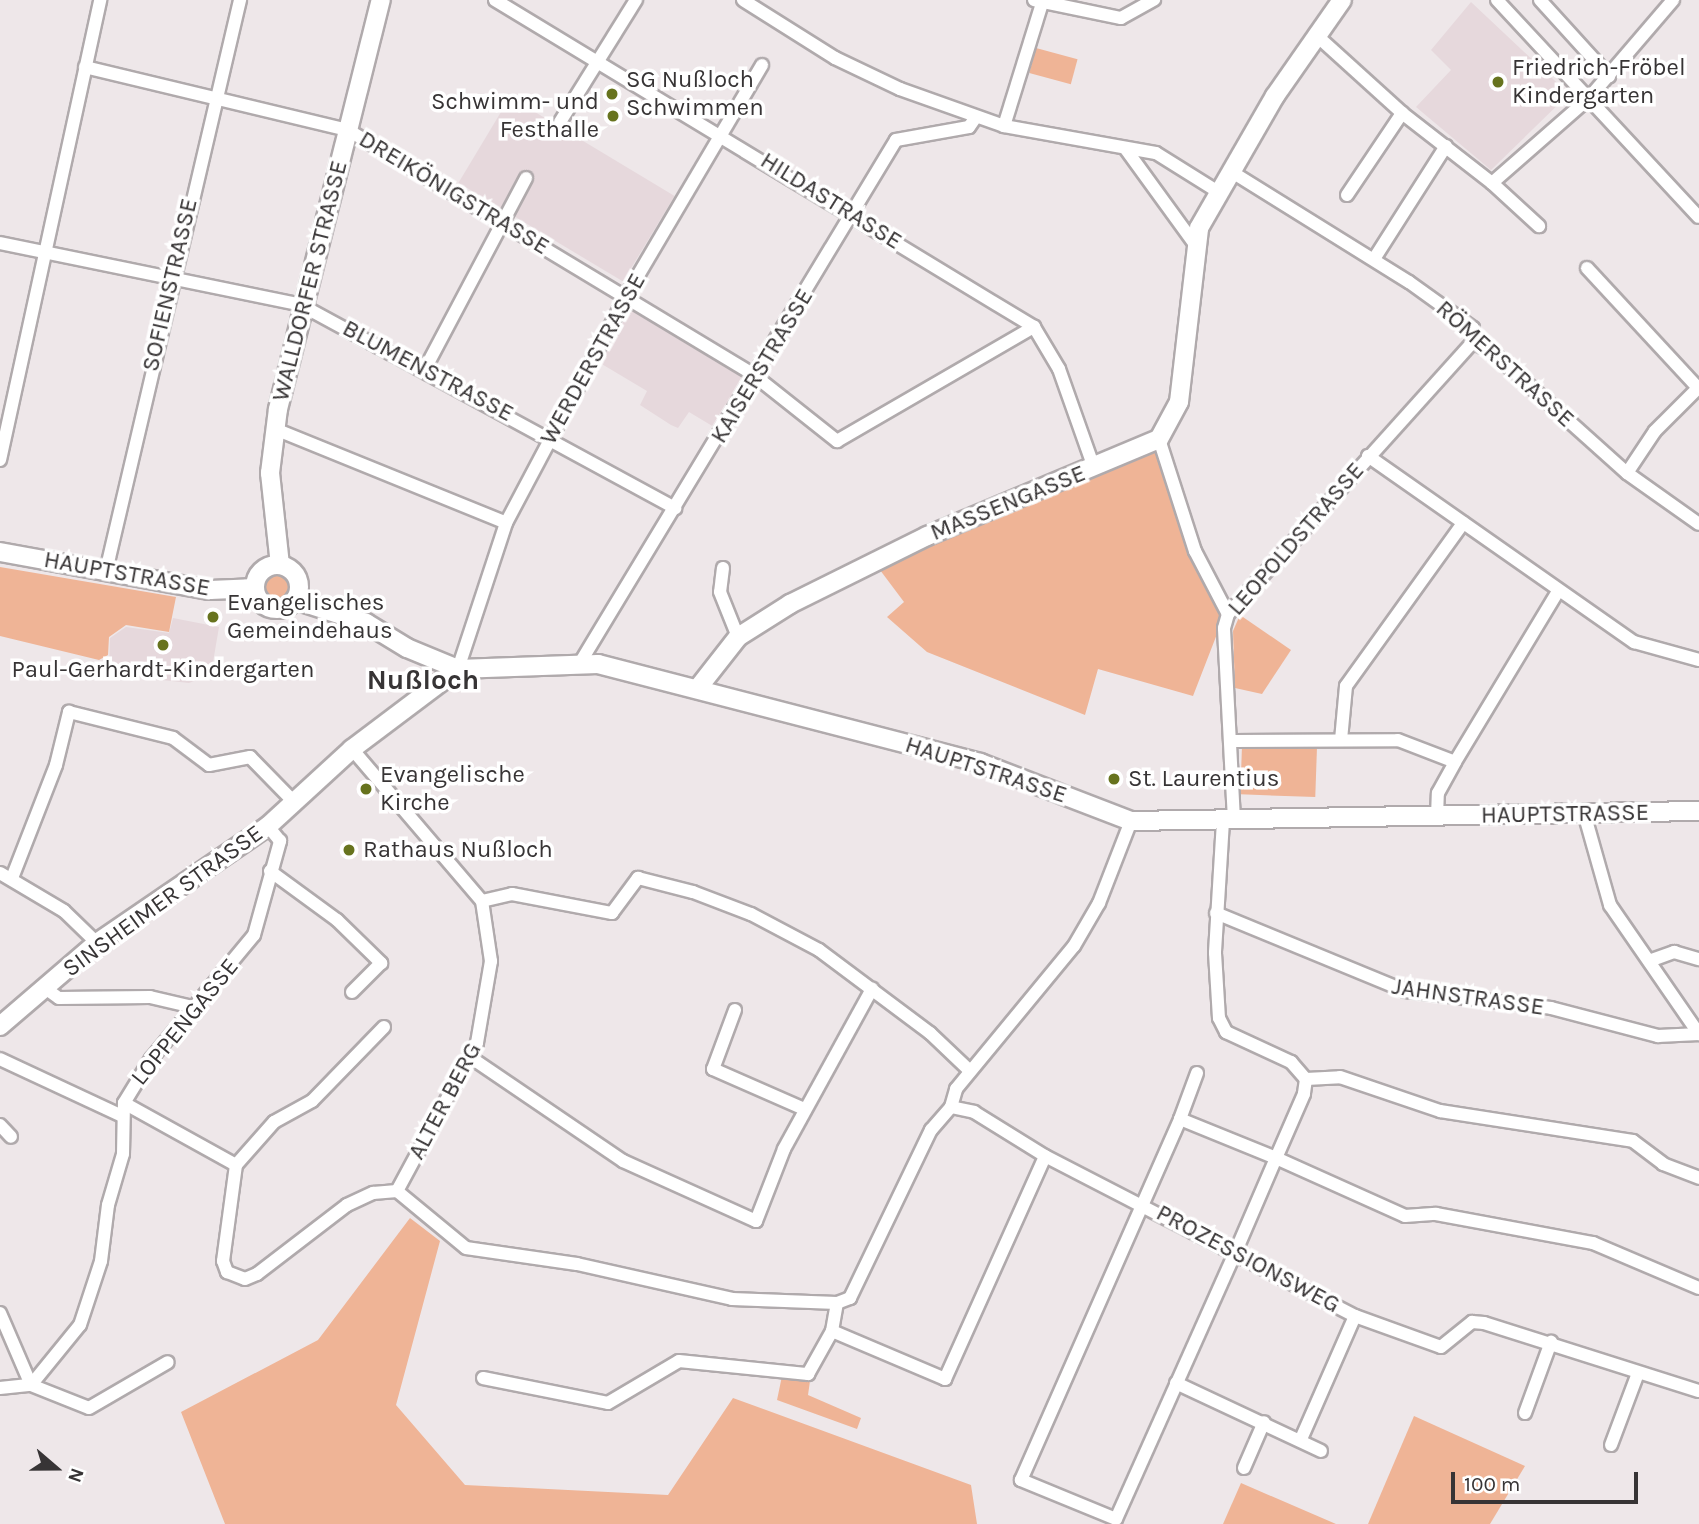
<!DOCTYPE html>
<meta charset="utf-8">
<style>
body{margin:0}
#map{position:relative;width:1699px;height:1524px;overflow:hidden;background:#eee7e9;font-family:Karla,sans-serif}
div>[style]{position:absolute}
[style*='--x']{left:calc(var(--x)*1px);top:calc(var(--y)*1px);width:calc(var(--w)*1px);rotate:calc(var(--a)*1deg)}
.built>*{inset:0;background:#e6d8dc;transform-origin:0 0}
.green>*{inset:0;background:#efb496;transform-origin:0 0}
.round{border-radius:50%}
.roads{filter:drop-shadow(2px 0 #b0aaac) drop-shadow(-2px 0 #b0aaac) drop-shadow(0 2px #b0aaac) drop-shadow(0 -2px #b0aaac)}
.street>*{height:12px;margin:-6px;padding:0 6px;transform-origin:6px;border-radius:6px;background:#fff}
.secondary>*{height:18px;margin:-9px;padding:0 9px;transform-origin:9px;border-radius:9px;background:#fff}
.secondary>.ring{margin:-9px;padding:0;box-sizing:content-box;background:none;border:18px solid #fff;border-radius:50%}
.dots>*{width:19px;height:19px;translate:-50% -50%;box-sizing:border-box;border:4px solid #fff;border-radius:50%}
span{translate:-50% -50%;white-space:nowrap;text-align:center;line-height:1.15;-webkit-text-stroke:7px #fff;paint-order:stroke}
.poi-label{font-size:24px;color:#373435}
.left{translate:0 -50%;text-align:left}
.right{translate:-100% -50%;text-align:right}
.street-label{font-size:24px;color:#373435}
.quarter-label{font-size:28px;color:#373435;font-weight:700}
.north{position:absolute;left:21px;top:1433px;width:70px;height:70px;-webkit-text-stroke:5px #fff;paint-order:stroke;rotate:110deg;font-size:19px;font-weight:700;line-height:28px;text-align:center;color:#373435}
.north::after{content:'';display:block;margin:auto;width:24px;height:32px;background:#373435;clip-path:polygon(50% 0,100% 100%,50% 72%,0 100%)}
.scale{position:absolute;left:1451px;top:1472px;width:187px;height:32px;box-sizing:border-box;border:4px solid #373435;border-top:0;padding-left:9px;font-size:21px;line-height:24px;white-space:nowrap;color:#373435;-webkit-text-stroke:5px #fff;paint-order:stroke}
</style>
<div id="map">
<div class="built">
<div style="clip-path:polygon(1471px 2px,1569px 94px,1491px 170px,1416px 107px,1451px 70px,1431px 50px)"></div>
<div style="left:510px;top:97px;width:192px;height:100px;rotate:31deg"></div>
<div style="clip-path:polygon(630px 309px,743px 377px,714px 427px,689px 412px,678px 428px,671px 425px,640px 405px,647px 391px,600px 363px)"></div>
<div style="clip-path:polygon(173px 618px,219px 627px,211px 674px,189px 683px,109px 674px,110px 638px,126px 627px,169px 633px)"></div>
</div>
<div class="green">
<div style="left:1036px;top:48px;width:43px;height:26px;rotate:15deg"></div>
<div style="clip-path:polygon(1157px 450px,1224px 616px,1193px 696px,1098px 669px,1085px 715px,927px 652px,887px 617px,904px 602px,880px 570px,914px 549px)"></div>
<div style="clip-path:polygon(0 567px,176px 597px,169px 632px,126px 625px,109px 637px,108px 655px,99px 660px,0 636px)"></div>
<div class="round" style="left:264px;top:574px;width:26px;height:26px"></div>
<div style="clip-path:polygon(1240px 615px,1291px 650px,1262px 694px,1235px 688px,1233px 631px)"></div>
<div style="left:1317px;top:747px;width:50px;height:75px;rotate:92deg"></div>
<div style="clip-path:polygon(410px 1218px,440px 1241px,396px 1405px,465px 1485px,668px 1495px,733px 1398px,971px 1485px,977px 1524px,225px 1524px,181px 1412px,318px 1340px)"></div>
<div style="clip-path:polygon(782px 1376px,810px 1381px,808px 1395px,861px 1418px,857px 1429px,777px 1400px)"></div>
<div style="clip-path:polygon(1414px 1416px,1525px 1466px,1490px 1524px,1368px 1524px)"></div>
<div style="clip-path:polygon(1241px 1483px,1336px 1524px,1223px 1524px)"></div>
</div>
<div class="roads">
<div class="street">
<div style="--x:495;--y:0;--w:630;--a:31.24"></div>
<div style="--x:1034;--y:327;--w:49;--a:59.2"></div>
<div style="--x:1059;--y:369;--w:105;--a:70.5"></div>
<div style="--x:743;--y:0;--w:109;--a:32.2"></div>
<div style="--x:835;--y:58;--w:72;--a:25.5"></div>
<div style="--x:900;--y:89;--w:110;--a:19.6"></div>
<div style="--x:1004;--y:126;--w:154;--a:10.1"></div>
<div style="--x:1156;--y:153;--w:75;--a:32"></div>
<div style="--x:1034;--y:0;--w:89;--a:11.7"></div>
<div style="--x:1121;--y:18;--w:38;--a:-29"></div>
<div style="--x:1497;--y:0;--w:296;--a:47.1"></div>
<div style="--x:1540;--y:0;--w:103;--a:47.8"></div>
<div style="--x:1315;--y:34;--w:118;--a:42.2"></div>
<div style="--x:1402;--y:113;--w:114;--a:37.9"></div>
<div style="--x:1492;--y:183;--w:129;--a:-41.2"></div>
<div style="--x:1589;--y:98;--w:129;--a:-49.4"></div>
<div style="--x:85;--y:67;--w:270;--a:13.5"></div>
<div style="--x:348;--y:130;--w:476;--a:31.1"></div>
<div style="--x:755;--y:376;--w:105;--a:38.4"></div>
<div style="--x:837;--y:441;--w:228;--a:-30.1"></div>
<div style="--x:560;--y:122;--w:144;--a:-58.1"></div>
<div style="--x:1004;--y:126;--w:132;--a:-72.8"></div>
<div style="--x:1125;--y:148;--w:117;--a:54"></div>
<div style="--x:1232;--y:172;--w:208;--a:31.9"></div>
<div style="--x:1409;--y:282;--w:79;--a:35.7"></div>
<div style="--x:1473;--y:328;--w:14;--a:90"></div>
<div style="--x:1492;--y:183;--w:64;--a:42.5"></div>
<div style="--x:1347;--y:195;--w:99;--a:-56.1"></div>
<div style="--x:0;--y:243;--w:307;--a:11.6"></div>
<div style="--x:301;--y:305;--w:426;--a:28.5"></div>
<div style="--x:1374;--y:259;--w:134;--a:-57.5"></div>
<div style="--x:1587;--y:268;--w:163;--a:47.2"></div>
<div style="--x:1473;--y:342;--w:21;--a:28"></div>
<div style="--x:1492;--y:352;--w:181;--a:41.9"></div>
<div style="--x:1627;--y:473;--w:88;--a:35.3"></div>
<div style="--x:425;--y:369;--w:216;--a:-62.1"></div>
<div style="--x:275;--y:429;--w:249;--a:22.1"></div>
<div style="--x:1159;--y:439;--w:118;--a:72.2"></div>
<div style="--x:1195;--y:551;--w:71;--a:62.4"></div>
<div style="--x:1368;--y:456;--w:325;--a:35"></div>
<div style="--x:1634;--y:642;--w:67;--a:15.5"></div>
<div style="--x:0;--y:460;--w:471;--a:-77.7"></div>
<div style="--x:1627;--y:473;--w:50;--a:-56.3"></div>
<div style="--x:1655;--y:431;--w:62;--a:-45"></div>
<div style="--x:723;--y:568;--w:24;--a:97"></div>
<div style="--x:720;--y:592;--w:48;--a:68.2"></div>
<div style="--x:106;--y:571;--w:587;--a:-76.79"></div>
<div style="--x:580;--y:663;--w:611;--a:-58.86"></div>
<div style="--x:896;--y:140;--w:74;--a:-10.1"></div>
<div style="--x:969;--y:127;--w:12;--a:-55"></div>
<div style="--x:458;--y:669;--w:154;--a:-71.8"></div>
<div style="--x:506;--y:523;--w:257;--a:-62.1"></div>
<div style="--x:626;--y:296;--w:268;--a:-59.5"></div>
<div style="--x:1341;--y:740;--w:54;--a:-84.7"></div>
<div style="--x:1346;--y:686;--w:201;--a:-54.3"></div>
<div style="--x:1233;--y:741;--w:165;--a:-0.3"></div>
<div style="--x:1398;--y:740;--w:61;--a:21.1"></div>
<div style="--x:352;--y:749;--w:200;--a:49.5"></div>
<div style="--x:482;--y:901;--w:61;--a:81.5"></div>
<div style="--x:491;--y:961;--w:83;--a:99.7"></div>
<div style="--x:477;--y:1043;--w:168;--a:118.4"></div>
<div style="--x:1584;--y:813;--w:96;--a:74.2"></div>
<div style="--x:1610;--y:905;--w:157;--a:55.4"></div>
<div style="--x:1437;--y:817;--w:24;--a:-88"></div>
<div style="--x:1438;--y:793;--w:35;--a:-61"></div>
<div style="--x:1455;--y:762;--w:200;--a:-58.9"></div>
<div style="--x:1234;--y:820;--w:192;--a:-93"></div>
<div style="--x:1224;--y:628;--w:15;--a:-74"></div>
<div style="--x:1228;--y:614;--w:366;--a:-48"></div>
<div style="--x:1223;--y:821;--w:132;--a:93.5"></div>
<div style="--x:1215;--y:953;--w:65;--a:86.5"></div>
<div style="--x:1219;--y:1018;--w:16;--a:63"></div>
<div style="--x:1226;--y:1032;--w:72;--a:24.8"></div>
<div style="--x:1291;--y:1062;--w:23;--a:49"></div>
<div style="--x:1306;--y:1079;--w:15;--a:98"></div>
<div style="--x:1304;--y:1094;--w:70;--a:113.6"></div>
<div style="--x:1276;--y:1158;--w:103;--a:113.3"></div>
<div style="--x:1235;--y:1253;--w:291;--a:114.1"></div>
<div style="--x:1116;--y:1519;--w:103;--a:-157.7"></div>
<div style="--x:1021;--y:1480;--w:394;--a:-66.2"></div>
<div style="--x:1180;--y:1119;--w:104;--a:22.1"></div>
<div style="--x:1276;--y:1158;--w:141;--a:24.2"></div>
<div style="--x:1405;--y:1216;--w:31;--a:-4"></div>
<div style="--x:1436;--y:1214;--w:160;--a:10.5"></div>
<div style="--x:1593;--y:1243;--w:115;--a:23"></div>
<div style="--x:270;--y:871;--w:83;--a:36.2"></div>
<div style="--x:337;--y:920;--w:62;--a:44.3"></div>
<div style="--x:381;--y:963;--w:41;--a:135"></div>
<div style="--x:0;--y:873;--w:74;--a:30.7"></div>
<div style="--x:64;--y:911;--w:46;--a:44.1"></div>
<div style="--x:12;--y:878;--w:121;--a:-68.7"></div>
<div style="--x:56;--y:765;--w:55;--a:-76.2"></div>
<div style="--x:69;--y:712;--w:107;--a:14"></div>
<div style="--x:173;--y:738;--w:45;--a:36.9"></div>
<div style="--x:209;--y:765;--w:42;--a:-11"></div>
<div style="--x:250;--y:757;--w:64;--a:45.6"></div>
<div style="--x:482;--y:901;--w:31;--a:-13"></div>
<div style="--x:512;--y:894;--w:102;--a:10.8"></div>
<div style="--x:612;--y:913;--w:44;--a:-53.4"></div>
<div style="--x:638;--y:878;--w:57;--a:14.3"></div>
<div style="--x:693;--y:892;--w:62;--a:20.8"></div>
<div style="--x:751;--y:914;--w:77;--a:27.9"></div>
<div style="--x:819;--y:950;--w:139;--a:36.8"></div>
<div style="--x:930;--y:1033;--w:55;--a:43.5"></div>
<div style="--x:1216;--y:913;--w:204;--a:22.4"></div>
<div style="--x:1405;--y:991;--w:147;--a:6.6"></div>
<div style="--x:1551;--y:1008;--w:111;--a:14.7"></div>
<div style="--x:1658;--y:1036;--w:41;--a:-2.8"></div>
<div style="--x:1649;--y:961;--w:27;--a:-20"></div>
<div style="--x:1674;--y:952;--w:26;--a:16"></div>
<div style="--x:45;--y:988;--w:17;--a:36"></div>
<div style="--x:59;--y:998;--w:91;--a:-0.6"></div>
<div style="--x:150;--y:997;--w:44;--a:13.1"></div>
<div style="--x:735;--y:1010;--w:63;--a:110.4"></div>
<div style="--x:713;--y:1069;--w:99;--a:23.7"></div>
<div style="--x:384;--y:1027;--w:103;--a:134.2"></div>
<div style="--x:312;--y:1101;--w:43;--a:151.1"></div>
<div style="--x:274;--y:1122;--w:57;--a:131.5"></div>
<div style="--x:236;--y:1165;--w:97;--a:97.7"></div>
<div style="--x:223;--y:1261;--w:12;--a:70"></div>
<div style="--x:227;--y:1272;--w:19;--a:21"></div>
<div style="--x:245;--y:1279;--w:13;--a:-23"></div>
<div style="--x:257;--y:1274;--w:113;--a:-37.5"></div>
<div style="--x:347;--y:1205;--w:29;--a:-25"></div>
<div style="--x:373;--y:1193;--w:24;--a:-5"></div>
<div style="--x:470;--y:1057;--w:185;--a:34.2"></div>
<div style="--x:623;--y:1161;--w:146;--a:24.3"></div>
<div style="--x:756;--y:1221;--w:77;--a:-68.7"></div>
<div style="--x:784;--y:1149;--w:183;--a:-61.2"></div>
<div style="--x:0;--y:1059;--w:135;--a:25"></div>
<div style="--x:1306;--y:1079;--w:34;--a:-3"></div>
<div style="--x:1340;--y:1077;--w:106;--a:18.8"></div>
<div style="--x:1440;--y:1111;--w:195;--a:8.8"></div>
<div style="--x:1633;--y:1141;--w:38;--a:37"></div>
<div style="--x:1663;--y:1164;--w:39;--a:21"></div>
<div style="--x:124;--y:1103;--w:128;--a:29"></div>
<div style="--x:951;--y:1107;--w:24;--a:12"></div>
<div style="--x:974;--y:1112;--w:84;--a:31.8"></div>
<div style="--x:1045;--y:1156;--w:349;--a:27.3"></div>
<div style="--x:1355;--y:1316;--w:91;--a:19.8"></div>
<div style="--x:1441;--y:1347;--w:40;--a:-39"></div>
<div style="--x:1472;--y:1322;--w:12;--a:5"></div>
<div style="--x:1484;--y:1323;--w:225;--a:17.6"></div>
<div style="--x:1180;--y:1119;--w:49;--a:-69.7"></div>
<div style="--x:0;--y:1125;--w:16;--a:47"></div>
<div style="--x:397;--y:1191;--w:89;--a:39.6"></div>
<div style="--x:466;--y:1248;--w:112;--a:8.2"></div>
<div style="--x:577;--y:1264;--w:159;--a:12.7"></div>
<div style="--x:732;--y:1299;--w:105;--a:2.2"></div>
<div style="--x:837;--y:1303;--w:14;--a:-21"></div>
<div style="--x:850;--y:1298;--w:187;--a:-64.3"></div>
<div style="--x:931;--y:1130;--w:30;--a:-49"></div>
<div style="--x:951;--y:1107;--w:19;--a:-74"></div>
<div style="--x:956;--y:1089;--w:185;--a:-50.5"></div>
<div style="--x:1074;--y:946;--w:50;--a:-59.8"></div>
<div style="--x:1099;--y:903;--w:88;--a:-68.7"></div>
<div style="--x:0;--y:1313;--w:78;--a:66.7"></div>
<div style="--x:832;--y:1331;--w:123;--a:23"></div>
<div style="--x:945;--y:1379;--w:244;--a:-65.8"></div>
<div style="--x:483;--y:1378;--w:127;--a:11.3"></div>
<div style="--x:608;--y:1403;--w:82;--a:-30.6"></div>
<div style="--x:679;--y:1361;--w:130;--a:5.8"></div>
<div style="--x:808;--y:1374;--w:49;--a:-60.8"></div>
<div style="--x:832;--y:1331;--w:28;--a:-80"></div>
<div style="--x:1176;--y:1383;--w:160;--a:25.1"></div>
<div style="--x:31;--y:1385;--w:62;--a:21.6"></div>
<div style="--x:89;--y:1408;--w:91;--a:-30.2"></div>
<div style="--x:0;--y:1388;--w:31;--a:-6"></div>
<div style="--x:31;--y:1385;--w:77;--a:-50.8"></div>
<div style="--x:80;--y:1325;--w:67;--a:-71.8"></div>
<div style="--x:101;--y:1261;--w:56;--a:-82.9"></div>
<div style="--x:108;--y:1205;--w:53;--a:-73.6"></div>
<div style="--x:123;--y:1154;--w:51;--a:-88.9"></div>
<div style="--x:124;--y:1103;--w:52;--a:-58.5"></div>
<div style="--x:151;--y:1059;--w:161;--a:-50.3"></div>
<div style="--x:254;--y:935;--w:98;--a:-74.5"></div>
<div style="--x:280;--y:841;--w:19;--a:-129"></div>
<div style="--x:1525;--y:1413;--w:76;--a:-69.9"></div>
<div style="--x:1301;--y:1439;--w:134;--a:-66.3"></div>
<div style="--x:1611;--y:1445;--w:77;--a:-69.4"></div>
<div style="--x:1244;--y:1468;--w:50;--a:-66.5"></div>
</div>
<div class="secondary">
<div style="--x:0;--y:552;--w:213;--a:10.3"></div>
<div style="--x:210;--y:590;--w:45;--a:-2.5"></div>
<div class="ring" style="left:255px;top:565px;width:26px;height:26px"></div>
<div style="--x:280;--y:565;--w:93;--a:-96.2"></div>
<div style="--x:270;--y:473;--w:64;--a:-82.9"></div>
<div style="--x:278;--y:409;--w:422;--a:-75.9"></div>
<div style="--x:295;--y:600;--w:75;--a:17.9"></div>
<div style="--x:366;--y:623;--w:48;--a:31.4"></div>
<div style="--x:407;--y:648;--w:55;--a:22.4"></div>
<div style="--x:458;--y:669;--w:140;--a:-2"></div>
<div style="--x:598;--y:664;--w:395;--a:14.5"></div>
<div style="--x:980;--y:763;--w:162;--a:21"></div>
<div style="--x:1131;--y:821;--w:568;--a:-1.01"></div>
<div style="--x:698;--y:688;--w:65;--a:-51.9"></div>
<div style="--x:738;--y:637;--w:62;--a:-32.4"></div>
<div style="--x:790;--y:604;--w:153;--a:-26.4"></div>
<div style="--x:927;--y:536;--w:251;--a:-22.7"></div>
<div style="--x:1159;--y:439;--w:42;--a:-61.6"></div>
<div style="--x:1179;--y:402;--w:175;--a:-83.4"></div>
<div style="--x:1199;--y:228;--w:152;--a:-60.1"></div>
<div style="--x:1275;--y:96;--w:117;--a:-55.1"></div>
<div style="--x:0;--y:1026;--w:128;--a:-40.6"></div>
<div style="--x:97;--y:943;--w:207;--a:-34.4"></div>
<div style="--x:268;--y:826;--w:114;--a:-42.5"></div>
<div style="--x:352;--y:749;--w:133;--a:-37"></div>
</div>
</div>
<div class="dots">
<div style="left:1498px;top:82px;background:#67731e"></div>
<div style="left:612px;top:94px;background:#67731e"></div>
<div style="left:613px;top:116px;background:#67731e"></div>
<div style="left:213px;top:617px;background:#67731e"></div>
<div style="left:163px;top:645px;background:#67731e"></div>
<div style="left:1114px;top:779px;background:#67731e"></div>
<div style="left:366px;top:789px;background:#67731e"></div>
<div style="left:349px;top:850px;background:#67731e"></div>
</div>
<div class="poi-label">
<span class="left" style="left:1512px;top:82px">Friedrich-Fröbel<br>Kindergarten</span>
<span class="left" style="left:626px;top:94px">SG Nußloch<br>Schwimmen</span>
<span class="right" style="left:599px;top:116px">Schwimm- und<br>Festhalle</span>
<span class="left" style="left:227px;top:617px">Evangelisches<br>Gemeindehaus</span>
<span style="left:163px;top:670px">Paul-Gerhardt-Kindergarten</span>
<span class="left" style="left:380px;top:789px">Evangelische<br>Kirche</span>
<span class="left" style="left:1128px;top:779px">St. Laurentius</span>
<span class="left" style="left:363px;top:850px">Rathaus Nußloch</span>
</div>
<div class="street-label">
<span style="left:454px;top:193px;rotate:31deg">DREIKÖNIGSTRASSE</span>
<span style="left:831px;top:201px;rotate:32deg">HILDASTRASSE</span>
<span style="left:310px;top:281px;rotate:-76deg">WALLDORFER STRASSE</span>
<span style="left:170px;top:285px;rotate:-77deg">SOFIENSTRASSE</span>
<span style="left:593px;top:359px;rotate:-61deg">WERDERSTRASSE</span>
<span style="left:1505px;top:364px;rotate:42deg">RÖMERSTRASSE</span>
<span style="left:762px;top:366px;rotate:-59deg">KAISERSTRASSE</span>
<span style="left:428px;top:371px;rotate:28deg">BLUMENSTRASSE</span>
<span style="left:1008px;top:503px;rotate:-22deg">MASSENGASSE</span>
<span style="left:1296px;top:539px;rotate:-49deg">LEOPOLDSTRASSE</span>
<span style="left:127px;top:574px;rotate:10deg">HAUPTSTRASSE</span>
<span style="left:986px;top:770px;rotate:18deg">HAUPTSTRASSE</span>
<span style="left:1565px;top:814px;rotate:-1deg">HAUPTSTRASSE</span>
<span style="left:163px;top:901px;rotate:-36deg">SINSHEIMER STRASSE</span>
<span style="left:1468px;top:997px;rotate:8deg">JAHNSTRASSE</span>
<span style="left:185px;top:1022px;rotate:-51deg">LOPPENGASSE</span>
<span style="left:445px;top:1101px;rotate:-62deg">ALTER BERG</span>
<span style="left:1248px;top:1259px;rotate:28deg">PROZESSIONSWEG</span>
</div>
<div class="quarter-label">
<span style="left:423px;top:680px">Nußloch</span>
</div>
<div class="north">N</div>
<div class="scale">100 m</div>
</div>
